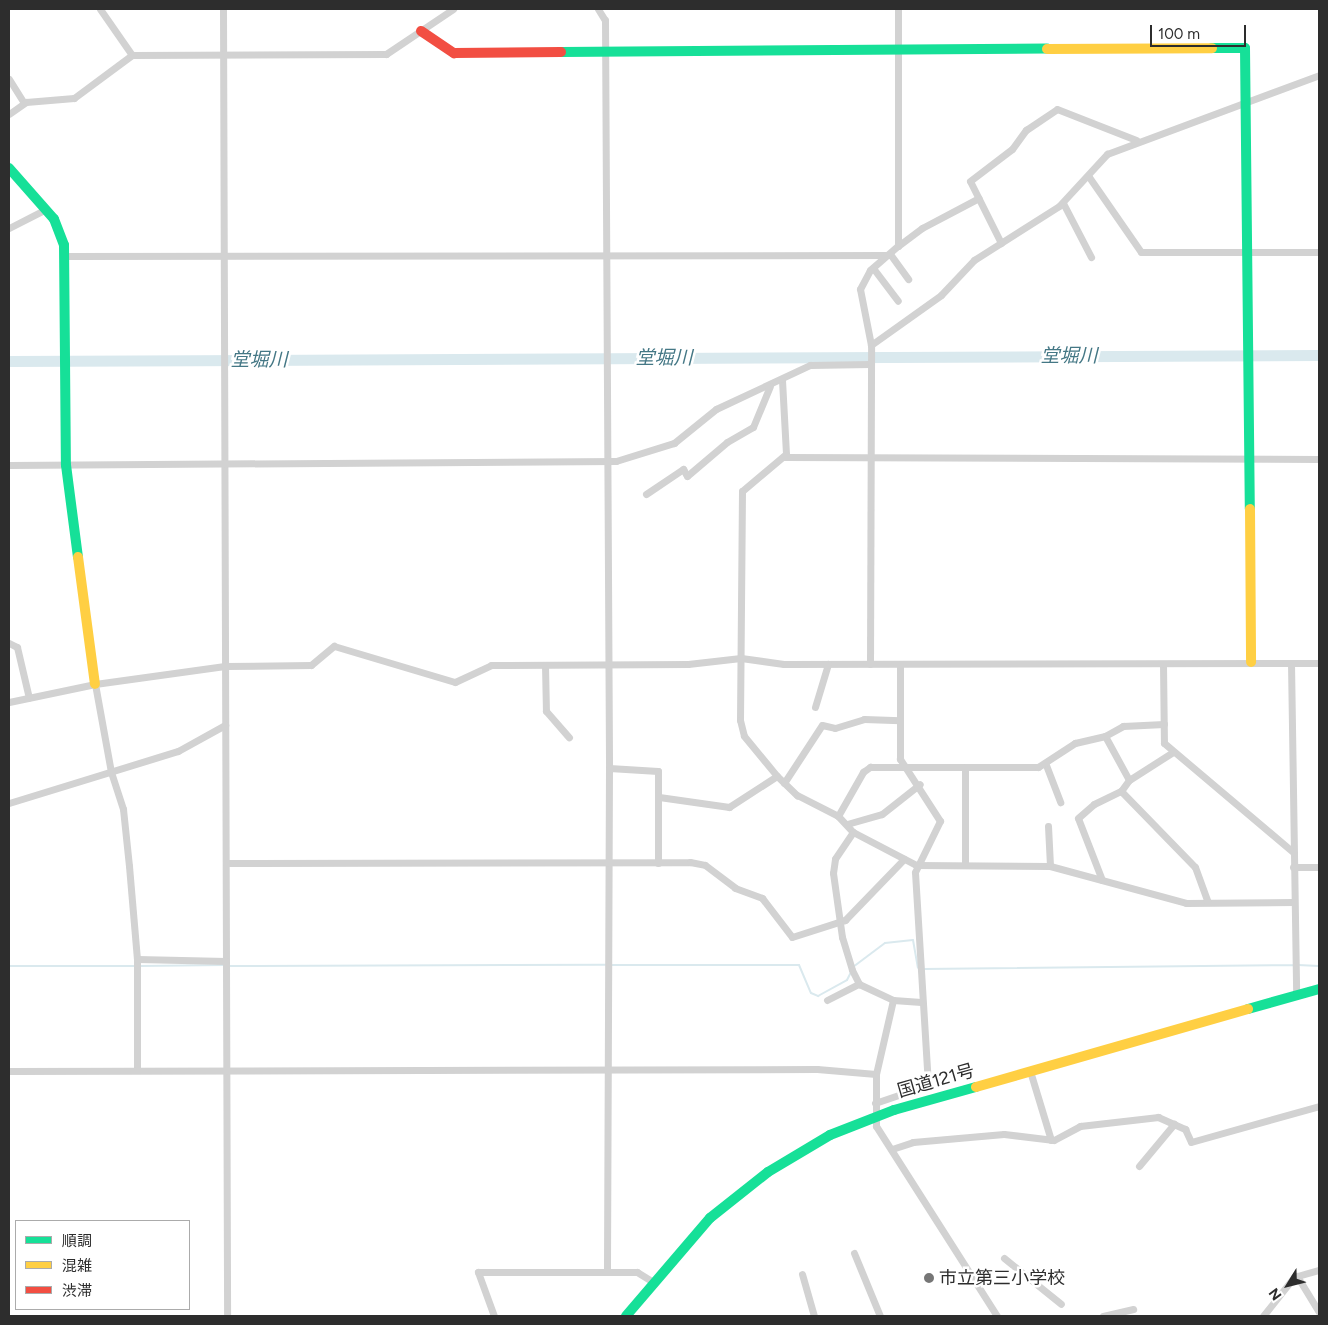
<!DOCTYPE html>
<meta charset="utf-8">
<style>
body{margin:0}
#map{position:relative;width:1328px;height:1325px;overflow:hidden;background:#fff;font-family:Figtree,"Noto Sans JP",sans-serif}
div>[style]{position:absolute}
[style*='--x']{left:calc(var(--x)*1px);top:calc(var(--y)*1px);width:calc(var(--w)*1px);rotate:calc(var(--a)*1deg)}
.stream>*{height:2px;margin:-1px;padding:0 1px;transform-origin:1px;border-radius:1px;background:#dae9ee}
.river>*{height:11px;margin:-5.5px;padding:0 5.5px;transform-origin:5.5px;border-radius:5.5px;background:#dae9ee}
.street>*{height:7px;margin:-3.5px;padding:0 3.5px;transform-origin:3.5px;border-radius:3.5px;background:#d2d2d2}
.fast>*{height:10px;margin:-5px;padding:0 5px;transform-origin:5px;border-radius:5px;background:#16e098}
.slow>*{height:10px;margin:-5px;padding:0 5px;transform-origin:5px;border-radius:5px;background:#ffcf43}
.jam>*{height:10px;margin:-5px;padding:0 5px;transform-origin:5px;border-radius:5px;background:#f24e42}
.dots>*{width:14px;height:14px;translate:-50% -50%;box-sizing:border-box;border:2px solid #fff;border-radius:50%}
span{translate:-50% -50%;white-space:nowrap;text-align:center;line-height:1.15;-webkit-text-stroke:5px #fff;paint-order:stroke}
.street-label{font-size:18px;color:#2d2d2d}
.poi-label{font-size:18px;color:#2d2d2d}
.left{translate:0 -50%;text-align:left}
.water-label{font-size:19px;color:#447785;font-style:italic}
.frame{position:absolute;inset:0;border:10px solid #2d2d2d;pointer-events:none}
.legend{position:absolute;left:15px;top:1220px;width:175px;height:90px;box-sizing:border-box;background:#fff;border:1px solid #ababab;margin:0;padding:6px 9px;list-style:none;font-size:15px;color:#2d2d2d}
.legend li{display:flex;align-items:center;gap:10px;height:25px}
.legend b{width:25px;border:1px solid #ababab}
.north{position:absolute;left:1263px;top:1260px;width:50px;height:50px;-webkit-text-stroke:4px #fff;paint-order:stroke;rotate:234deg;font-size:14px;font-weight:700;line-height:20px;text-align:center;color:#2d2d2d}
.north::after{content:'';display:block;margin:auto;width:18px;height:22px;background:#2d2d2d;clip-path:polygon(50% 0,100% 100%,50% 72%,0 100%)}
.scale{position:absolute;left:1150px;top:25px;width:96px;height:22px;box-sizing:border-box;border:2px solid #2d2d2d;border-top:0;padding-left:6px;font-size:15px;line-height:18px;white-space:nowrap;color:#2d2d2d;-webkit-text-stroke:4px #fff;paint-order:stroke}
</style>
<div id="map">
<div class="stream">
<div style="--x:611;--y:965;--w:188;--a:0"></div>
<div style="--x:799;--y:965;--w:30;--a:67"></div>
<div style="--x:811;--y:993;--w:8;--a:23"></div>
<div style="--x:818;--y:996;--w:33;--a:-29"></div>
<div style="--x:847;--y:980;--w:9;--a:-63"></div>
<div style="--x:1298;--y:965;--w:21;--a:3"></div>
<div style="--x:9;--y:966;--w:125;--a:0"></div>
<div style="--x:139;--y:966;--w:85;--a:-0.7"></div>
<div style="--x:229;--y:966;--w:377;--a:-0.2"></div>
<div style="--x:853;--y:967;--w:40;--a:-37"></div>
<div style="--x:885;--y:943;--w:28;--a:-6"></div>
<div style="--x:913;--y:940;--w:28;--a:80"></div>
<div style="--x:923;--y:969;--w:370;--a:-0.6"></div>
</div>
<div class="river">
<div style="--x:9;--y:361;--w:1310;--a:-0.26"></div>
</div>
<div class="street">
<div style="--x:100;--y:9;--w:56;--a:55.2"></div>
<div style="--x:223;--y:9;--w:1307;--a:89.82"></div>
<div style="--x:598;--y:9;--w:13;--a:58"></div>
<div style="--x:605;--y:20;--w:748;--a:89.69"></div>
<div style="--x:609;--y:768;--w:504;--a:90.23"></div>
<div style="--x:9;--y:79;--w:28;--a:58"></div>
<div style="--x:9;--y:114;--w:21;--a:-35"></div>
<div style="--x:26;--y:102;--w:48;--a:-4.8"></div>
<div style="--x:74;--y:98;--w:72;--a:-36.6"></div>
<div style="--x:132;--y:55;--w:254;--a:-0.2"></div>
<div style="--x:386;--y:54;--w:81;--a:-33.9"></div>
<div style="--x:1089;--y:177;--w:91;--a:55.3"></div>
<div style="--x:1141;--y:252;--w:178;--a:0"></div>
<div style="--x:1063;--y:203;--w:61;--a:62.6"></div>
<div style="--x:9;--y:228;--w:42;--a:-27.2"></div>
<div style="--x:1001;--y:243;--w:69;--a:-116.6"></div>
<div style="--x:970;--y:181;--w:53;--a:-37.3"></div>
<div style="--x:1012;--y:149;--w:24;--a:-54"></div>
<div style="--x:1026;--y:130;--w:37;--a:-34"></div>
<div style="--x:1057;--y:109;--w:85;--a:21.4"></div>
<div style="--x:898;--y:246;--w:30;--a:-37"></div>
<div style="--x:922;--y:228;--w:64;--a:-27.8"></div>
<div style="--x:890;--y:254;--w:31;--a:54"></div>
<div style="--x:66;--y:256;--w:822;--a:-0.07"></div>
<div style="--x:873;--y:268;--w:41;--a:52.9"></div>
<div style="--x:871;--y:345;--w:86;--a:-35.5"></div>
<div style="--x:941;--y:295;--w:48;--a:-46.7"></div>
<div style="--x:974;--y:260;--w:101;--a:-32.4"></div>
<div style="--x:1059;--y:206;--w:71;--a:-47.3"></div>
<div style="--x:1107;--y:154;--w:226;--a:-20.4"></div>
<div style="--x:782;--y:380;--w:74;--a:86.9"></div>
<div style="--x:786;--y:454;--w:57;--a:139.9"></div>
<div style="--x:742;--y:491;--w:229;--a:90.5"></div>
<div style="--x:740;--y:720;--w:16;--a:76"></div>
<div style="--x:744;--y:736;--w:52;--a:50.5"></div>
<div style="--x:777;--y:776;--w:28;--a:44"></div>
<div style="--x:797;--y:795;--w:46;--a:27.1"></div>
<div style="--x:838;--y:816;--w:22;--a:47"></div>
<div style="--x:853;--y:832;--w:71;--a:27.6"></div>
<div style="--x:916;--y:865;--w:134;--a:0.4"></div>
<div style="--x:1050;--y:866;--w:141;--a:15.2"></div>
<div style="--x:1186;--y:903;--w:108;--a:-0.5"></div>
<div style="--x:784;--y:457;--w:535;--a:0.21"></div>
<div style="--x:9;--y:465;--w:607;--a:-0.38"></div>
<div style="--x:616;--y:461;--w:61;--a:-17.2"></div>
<div style="--x:674;--y:443;--w:54;--a:-39"></div>
<div style="--x:716;--y:409;--w:104;--a:-25.1"></div>
<div style="--x:810;--y:365;--w:60;--a:-1"></div>
<div style="--x:646;--y:494;--w:45;--a:-34"></div>
<div style="--x:683;--y:469;--w:8;--a:60"></div>
<div style="--x:687;--y:476;--w:52;--a:-40.4"></div>
<div style="--x:727;--y:442;--w:30;--a:-30"></div>
<div style="--x:753;--y:427;--w:44;--a:-67.5"></div>
<div style="--x:9;--y:643;--w:9;--a:27"></div>
<div style="--x:17;--y:647;--w:52;--a:76.8"></div>
<div style="--x:1291;--y:663;--w:333;--a:89.1"></div>
<div style="--x:870;--y:664;--w:319;--a:-89.8"></div>
<div style="--x:871;--y:345;--w:57;--a:-101.1"></div>
<div style="--x:860;--y:289;--w:21;--a:-62"></div>
<div style="--x:870;--y:270;--w:37;--a:-41"></div>
<div style="--x:898;--y:246;--w:237;--a:-90"></div>
<div style="--x:1163;--y:664;--w:79;--a:89.3"></div>
<div style="--x:1164;--y:743;--w:169;--a:40.2"></div>
<div style="--x:545;--y:665;--w:46;--a:88.8"></div>
<div style="--x:546;--y:711;--w:35;--a:49"></div>
<div style="--x:95;--y:684;--w:89;--a:79.7"></div>
<div style="--x:111;--y:772;--w:39;--a:72"></div>
<div style="--x:123;--y:809;--w:57;--a:84"></div>
<div style="--x:129;--y:866;--w:93;--a:85.1"></div>
<div style="--x:137;--y:959;--w:111;--a:90"></div>
<div style="--x:9;--y:702;--w:88;--a:-11.8"></div>
<div style="--x:95;--y:684;--w:131;--a:-7.9"></div>
<div style="--x:225;--y:666;--w:86;--a:-0.7"></div>
<div style="--x:311;--y:665;--w:30;--a:-40"></div>
<div style="--x:334;--y:646;--w:126;--a:16.6"></div>
<div style="--x:455;--y:682;--w:40;--a:-25"></div>
<div style="--x:491;--y:665;--w:197;--a:-0.3"></div>
<div style="--x:688;--y:664;--w:53;--a:-6.5"></div>
<div style="--x:741;--y:658;--w:43;--a:7.9"></div>
<div style="--x:784;--y:664;--w:535;--a:-0.11"></div>
<div style="--x:815;--y:707;--w:45;--a:-73.2"></div>
<div style="--x:1105;--y:736;--w:50;--a:61.4"></div>
<div style="--x:1173;--y:752;--w:52;--a:147.5"></div>
<div style="--x:1129;--y:780;--w:14;--a:126"></div>
<div style="--x:1121;--y:791;--w:106;--a:45.8"></div>
<div style="--x:1195;--y:867;--w:37;--a:70"></div>
<div style="--x:1046;--y:765;--w:40;--a:69"></div>
<div style="--x:609;--y:768;--w:49;--a:3.5"></div>
<div style="--x:658;--y:771;--w:92;--a:90"></div>
<div style="--x:784;--y:783;--w:69;--a:-56.8"></div>
<div style="--x:822;--y:725;--w:13;--a:13"></div>
<div style="--x:835;--y:728;--w:30;--a:-17"></div>
<div style="--x:864;--y:719;--w:36;--a:2"></div>
<div style="--x:659;--y:797;--w:71;--a:8.1"></div>
<div style="--x:729;--y:807;--w:57;--a:-32.9"></div>
<div style="--x:9;--y:803;--w:177;--a:-17.1"></div>
<div style="--x:178;--y:751;--w:54;--a:-29"></div>
<div style="--x:838;--y:816;--w:51;--a:-60.4"></div>
<div style="--x:863;--y:772;--w:9;--a:-36"></div>
<div style="--x:870;--y:767;--w:168;--a:0"></div>
<div style="--x:1038;--y:767;--w:44;--a:-33"></div>
<div style="--x:1075;--y:743;--w:31;--a:-13"></div>
<div style="--x:1105;--y:736;--w:21;--a:-29"></div>
<div style="--x:1123;--y:726;--w:41;--a:-2.8"></div>
<div style="--x:847;--y:824;--w:36;--a:-16"></div>
<div style="--x:882;--y:814;--w:48;--a:-38.3"></div>
<div style="--x:1048;--y:826;--w:40;--a:87.1"></div>
<div style="--x:853;--y:832;--w:32;--a:124"></div>
<div style="--x:835;--y:859;--w:14;--a:98"></div>
<div style="--x:833;--y:873;--w:65;--a:82"></div>
<div style="--x:842;--y:937;--w:34;--a:73"></div>
<div style="--x:852;--y:970;--w:16;--a:63"></div>
<div style="--x:859;--y:984;--w:38;--a:25"></div>
<div style="--x:893;--y:1000;--w:28;--a:4"></div>
<div style="--x:226;--y:863;--w:464;--a:-0.1"></div>
<div style="--x:690;--y:862;--w:15;--a:11"></div>
<div style="--x:705;--y:865;--w:38;--a:37"></div>
<div style="--x:735;--y:888;--w:29;--a:20"></div>
<div style="--x:762;--y:898;--w:49;--a:52.4"></div>
<div style="--x:792;--y:937;--w:56;--a:-17.8"></div>
<div style="--x:845;--y:920;--w:85;--a:-46"></div>
<div style="--x:965;--y:865;--w:98;--a:-90"></div>
<div style="--x:1293;--y:867;--w:26;--a:0"></div>
<div style="--x:1102;--y:880;--w:66;--a:-111.2"></div>
<div style="--x:1078;--y:818;--w:21;--a:-41"></div>
<div style="--x:1094;--y:804;--w:30;--a:-26"></div>
<div style="--x:137;--y:959;--w:89;--a:1.3"></div>
<div style="--x:827;--y:1000;--w:36;--a:-27"></div>
<div style="--x:893;--y:1000;--w:76;--a:102.9"></div>
<div style="--x:876;--y:1074;--w:52;--a:90"></div>
<div style="--x:876;--y:1126;--w:225;--a:57.5"></div>
<div style="--x:9;--y:1071;--w:808;--a:-0.14"></div>
<div style="--x:817;--y:1069;--w:59;--a:4.8"></div>
<div style="--x:1030;--y:1071;--w:72;--a:73.1"></div>
<div style="--x:875;--y:1103;--w:56;--a:-18.8"></div>
<div style="--x:928;--y:1085;--w:213;--a:-93.5"></div>
<div style="--x:915;--y:872;--w:57;--a:-63.9"></div>
<div style="--x:940;--y:821;--w:74;--a:-122.8"></div>
<div style="--x:900;--y:759;--w:95;--a:-90"></div>
<div style="--x:892;--y:1149;--w:22;--a:-18"></div>
<div style="--x:913;--y:1142;--w:91;--a:-5"></div>
<div style="--x:1004;--y:1134;--w:50;--a:6.8"></div>
<div style="--x:1054;--y:1140;--w:30;--a:-28"></div>
<div style="--x:1080;--y:1126;--w:79;--a:-6.6"></div>
<div style="--x:1158;--y:1117;--w:30;--a:24"></div>
<div style="--x:1185;--y:1129;--w:14;--a:65"></div>
<div style="--x:1191;--y:1142;--w:133;--a:-15.7"></div>
<div style="--x:1139;--y:1166;--w:55;--a:-50.2"></div>
<div style="--x:854;--y:1253;--w:68;--a:67.6"></div>
<div style="--x:1004;--y:1258;--w:73;--a:38.9"></div>
<div style="--x:802;--y:1274;--w:44;--a:74.1"></div>
<div style="--x:1297;--y:1276;--w:42;--a:58.6"></div>
<div style="--x:494;--y:1316;--w:47;--a:-110"></div>
<div style="--x:478;--y:1272;--w:159;--a:0"></div>
<div style="--x:637;--y:1272;--w:19;--a:32"></div>
<div style="--x:1103;--y:1316;--w:31;--a:-13"></div>
<div style="--x:1263;--y:1316;--w:50;--a:-51.5"></div>
<div style="--x:1294;--y:1277;--w:26;--a:-16"></div>
</div>
<div class="fast">
<div style="--x:1212;--y:48;--w:33;--a:0"></div>
<div style="--x:1245;--y:48;--w:461;--a:89.4"></div>
<div style="--x:561;--y:52;--w:486;--a:-0.4"></div>
<div style="--x:9;--y:168;--w:68;--a:48.6"></div>
<div style="--x:54;--y:219;--w:28;--a:69"></div>
<div style="--x:64;--y:245;--w:220;--a:89.5"></div>
<div style="--x:66;--y:465;--w:93;--a:82.6"></div>
<div style="--x:1248;--y:1009;--w:74;--a:-15.7"></div>
<div style="--x:626;--y:1316;--w:129;--a:-49.4"></div>
<div style="--x:710;--y:1218;--w:74;--a:-38.4"></div>
<div style="--x:768;--y:1172;--w:72;--a:-30.8"></div>
<div style="--x:830;--y:1135;--w:69;--a:-21.3"></div>
<div style="--x:894;--y:1110;--w:85;--a:-15.7"></div>
</div>
<div class="slow">
<div style="--x:1047;--y:49;--w:165;--a:-0.3"></div>
<div style="--x:1250;--y:509;--w:153;--a:89.6"></div>
<div style="--x:78;--y:557;--w:128;--a:82.4"></div>
<div style="--x:976;--y:1087;--w:283;--a:-16"></div>
</div>
<div class="jam">
<div style="--x:421;--y:31;--w:40;--a:34"></div>
<div style="--x:454;--y:53;--w:107;--a:-0.5"></div>
</div>
<div class="dots">
<div style="left:929px;top:1278px;background:#767676"></div>
</div>
<div class="street-label">
<span style="left:936px;top:1081px;rotate:-16deg">国道121号</span>
</div>
<div class="poi-label">
<span class="left" style="left:939px;top:1278px">市立第三小学校</span>
</div>
<div class="water-label">
<span style="left:1069px;top:356px">堂堀川</span>
<span style="left:664px;top:358px">堂堀川</span>
<span style="left:259px;top:360px">堂堀川</span>
</div>
<div class="frame"></div>
<ul class="legend">
<li><b style="height:6px;background:#16e098"></b>順調</li>
<li><b style="height:6px;background:#ffcf43"></b>混雑</li>
<li><b style="height:6px;background:#f24e42"></b>渋滞</li>
</ul>
<div class="north">N</div>
<div class="scale">100 m</div>
</div>
